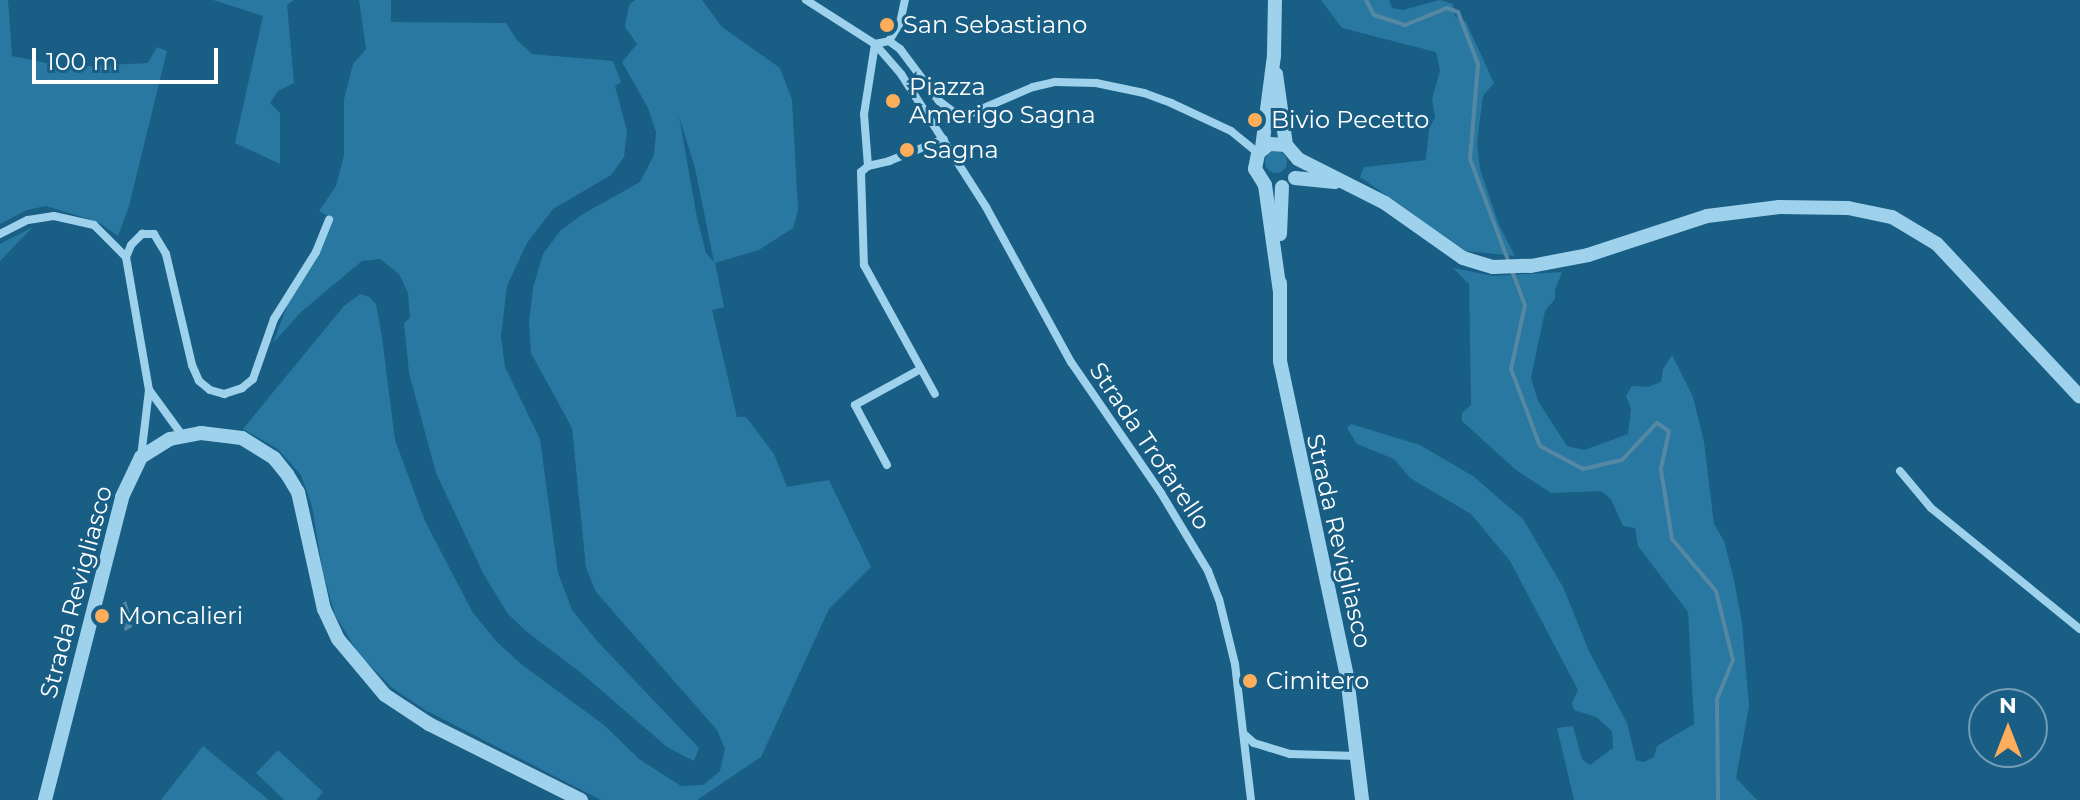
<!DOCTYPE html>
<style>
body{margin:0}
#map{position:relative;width:2080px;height:800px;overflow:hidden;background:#195e84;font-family:Montserrat,sans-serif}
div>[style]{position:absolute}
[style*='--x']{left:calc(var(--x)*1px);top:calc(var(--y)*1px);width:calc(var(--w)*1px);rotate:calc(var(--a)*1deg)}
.green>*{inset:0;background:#2878a1}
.round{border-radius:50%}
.water>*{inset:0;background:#5688a4}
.stream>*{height:4px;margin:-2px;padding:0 2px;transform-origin:2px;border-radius:2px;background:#5688a4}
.minor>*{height:8px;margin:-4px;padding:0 4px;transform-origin:4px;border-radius:4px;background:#9ed1ec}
.tertiary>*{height:14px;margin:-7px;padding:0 7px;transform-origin:7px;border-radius:7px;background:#9ed1ec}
.dots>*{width:22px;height:22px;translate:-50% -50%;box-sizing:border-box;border:4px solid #195e84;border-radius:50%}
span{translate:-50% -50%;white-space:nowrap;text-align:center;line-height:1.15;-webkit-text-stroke:6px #195e84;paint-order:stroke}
.poi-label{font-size:24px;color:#fff}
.left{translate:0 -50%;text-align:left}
.street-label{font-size:24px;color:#fff}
.north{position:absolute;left:1968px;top:688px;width:80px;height:80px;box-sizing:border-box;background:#195e84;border:2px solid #759eb5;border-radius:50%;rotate:0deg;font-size:22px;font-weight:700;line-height:32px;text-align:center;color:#fff}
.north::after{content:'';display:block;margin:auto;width:28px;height:36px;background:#fead5a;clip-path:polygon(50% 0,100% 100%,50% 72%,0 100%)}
.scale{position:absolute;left:32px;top:48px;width:186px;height:36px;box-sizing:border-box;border:4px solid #fff;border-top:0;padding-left:10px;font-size:24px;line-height:28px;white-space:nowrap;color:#fff;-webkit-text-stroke:6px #195e84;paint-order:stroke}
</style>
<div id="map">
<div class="green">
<div style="clip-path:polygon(0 0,8px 0,12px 56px,66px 67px,148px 63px,157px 47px,167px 51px,129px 206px,118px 236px,98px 222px,46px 206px,27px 210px,0 224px)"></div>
<div style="clip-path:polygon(213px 0,294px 0,287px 5px,294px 83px,278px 91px,270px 103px,280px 113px,280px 164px,235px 143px,263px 16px)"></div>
<div style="clip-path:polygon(359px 0,391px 0,391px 22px,506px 23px,517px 40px,532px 54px,613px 61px,621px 82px,615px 86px,627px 131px,624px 157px,611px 175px,553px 209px,527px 243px,507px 286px,501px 336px,505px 367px,540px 439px,558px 573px,572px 610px,597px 641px,699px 748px,694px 761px,667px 747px,580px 672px,527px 632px,508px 614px,484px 575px,436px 473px,409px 373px,404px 323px,410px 318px,408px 293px,399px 274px,380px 259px,362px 261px,301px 312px,273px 343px,289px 301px,313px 264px,333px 219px,319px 211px,336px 186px,344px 155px,344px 99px,353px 64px,366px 49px)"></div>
<div style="clip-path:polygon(evenodd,635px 0,702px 0,722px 27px,780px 68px,792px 100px,798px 211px,793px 228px,759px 250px,715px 263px,724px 307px,712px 310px,737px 417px,746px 417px,774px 454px,787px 487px,829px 480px,871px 567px,829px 609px,761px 757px,697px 800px,601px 800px,425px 710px,391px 687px,358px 653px,335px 615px,323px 573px,312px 506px,301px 475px,278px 449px,243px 429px,344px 306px,360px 294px,369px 297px,376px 304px,382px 337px,395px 440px,425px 521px,473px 613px,497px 642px,521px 664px,604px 725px,639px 759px,681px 786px,703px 785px,720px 771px,725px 749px,717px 730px,596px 592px,586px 568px,572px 428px,531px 353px,529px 322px,533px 288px,543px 254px,560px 231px,583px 214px,640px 182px,654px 155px,656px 132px,648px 108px,622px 62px,637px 44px,625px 27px,629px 5px,635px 0,679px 116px,695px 168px,714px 262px,706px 253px,697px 218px,679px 116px)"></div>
<div style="clip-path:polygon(1321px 0,1389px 0,1392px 8px,1403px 10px,1440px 0,1453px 4px,1455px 16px,1466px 22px,1494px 83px,1483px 96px,1477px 143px,1480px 169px,1499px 225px,1515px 256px,1466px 251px,1360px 177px,1364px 167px,1426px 160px,1429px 129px,1435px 117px,1432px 99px,1440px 71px,1436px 52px,1342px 28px)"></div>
<div class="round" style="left:1265px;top:151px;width:22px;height:22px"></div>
<div style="clip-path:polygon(33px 227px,0 261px,0 244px)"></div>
<div style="clip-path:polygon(1453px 268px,1493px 276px,1562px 272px,1555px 290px,1555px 299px,1545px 311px,1531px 378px,1538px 401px,1567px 446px,1584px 450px,1628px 434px,1631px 409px,1626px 396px,1632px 386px,1648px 387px,1661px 382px,1663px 369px,1672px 355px,1693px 397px,1704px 442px,1714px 524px,1724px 541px,1734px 580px,1742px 623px,1749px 706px,1736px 778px,1757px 800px,1574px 800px,1557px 728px,1573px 726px,1582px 759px,1590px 765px,1613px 748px,1612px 731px,1596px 717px,1574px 710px,1572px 703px,1578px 690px,1510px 561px,1471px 514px,1410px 478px,1394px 459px,1357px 444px,1347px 428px,1351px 424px,1420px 445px,1473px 476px,1523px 519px,1563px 587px,1589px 651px,1627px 723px,1636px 760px,1644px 762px,1654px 757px,1657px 746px,1694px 724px,1688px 612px,1638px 546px,1635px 528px,1623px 526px,1611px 499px,1601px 491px,1551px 493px,1516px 470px,1462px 421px,1462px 413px,1471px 405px,1469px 284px)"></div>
<div style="clip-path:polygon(203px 746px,269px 800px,161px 800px)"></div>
<div style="clip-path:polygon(278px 750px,323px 792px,316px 800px,284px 800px,256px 773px)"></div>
</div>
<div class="water">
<div style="clip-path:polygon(126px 601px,132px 620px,132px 627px,125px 631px,118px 607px)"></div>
</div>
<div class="stream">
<div style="--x:1366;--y:0;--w:17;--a:62"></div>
<div style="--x:1374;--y:15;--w:33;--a:18"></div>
<div style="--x:1405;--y:25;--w:45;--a:-22"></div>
<div style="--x:1447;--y:8;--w:12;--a:20"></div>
<div style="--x:1458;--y:12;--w:56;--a:69"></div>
<div style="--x:1478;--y:64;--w:95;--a:94.8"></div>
<div style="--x:1470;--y:159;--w:156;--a:69.4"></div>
<div style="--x:1525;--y:305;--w:66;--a:102.3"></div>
<div style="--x:1511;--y:369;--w:82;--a:69.4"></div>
<div style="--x:1540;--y:446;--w:49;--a:28.1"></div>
<div style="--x:1583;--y:469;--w:40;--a:-13"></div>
<div style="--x:1622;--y:460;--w:51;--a:-46.6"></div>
<div style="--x:1657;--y:423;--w:14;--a:34"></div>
<div style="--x:1669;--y:431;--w:40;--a:102"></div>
<div style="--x:1661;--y:470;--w:70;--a:80.9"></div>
<div style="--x:1672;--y:539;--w:68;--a:49.8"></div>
<div style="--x:1716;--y:591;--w:71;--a:76.2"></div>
<div style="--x:1733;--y:660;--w:42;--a:112.3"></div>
<div style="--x:1717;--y:699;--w:101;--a:89.4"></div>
</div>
<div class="minor">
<div style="--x:806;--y:0;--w:82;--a:32.5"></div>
<div style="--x:875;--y:44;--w:40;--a:49"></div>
<div style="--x:901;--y:74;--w:158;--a:57.4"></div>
<div style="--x:986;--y:207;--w:177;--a:61.3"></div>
<div style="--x:1071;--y:362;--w:159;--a:55.5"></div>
<div style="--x:1161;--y:493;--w:91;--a:58.9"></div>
<div style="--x:1208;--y:571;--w:30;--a:69"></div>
<div style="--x:1219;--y:599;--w:67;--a:76.2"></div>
<div style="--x:1235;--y:664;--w:137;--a:83.3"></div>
<div style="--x:889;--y:41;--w:21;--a:-59"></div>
<div style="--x:900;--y:23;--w:24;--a:-78"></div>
<div style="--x:875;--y:44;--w:14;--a:-12"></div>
<div style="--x:889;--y:41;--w:14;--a:36"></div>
<div style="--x:900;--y:49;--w:65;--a:53.1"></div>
<div style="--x:939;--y:101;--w:21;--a:37"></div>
<div style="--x:956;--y:114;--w:16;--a:-4"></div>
<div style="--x:972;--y:113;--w:66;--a:-23.1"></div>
<div style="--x:1033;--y:87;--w:23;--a:-13"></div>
<div style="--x:1055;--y:82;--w:41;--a:1.4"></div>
<div style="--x:1096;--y:83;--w:49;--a:11.8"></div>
<div style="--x:1144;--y:93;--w:29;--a:20"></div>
<div style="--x:1171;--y:103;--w:66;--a:25"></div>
<div style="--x:1231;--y:131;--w:35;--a:39"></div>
<div style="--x:875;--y:44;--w:71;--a:98.9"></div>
<div style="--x:864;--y:114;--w:52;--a:85.6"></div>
<div style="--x:868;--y:166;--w:22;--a:-13"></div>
<div style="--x:889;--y:161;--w:59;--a:-21.8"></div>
<div style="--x:868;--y:166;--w:9;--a:139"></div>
<div style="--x:861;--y:172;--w:93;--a:88.2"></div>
<div style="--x:864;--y:265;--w:147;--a:61.2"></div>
<div style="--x:0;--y:234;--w:31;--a:-27"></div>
<div style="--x:28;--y:220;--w:26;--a:-9"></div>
<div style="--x:54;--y:216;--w:41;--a:12.7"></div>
<div style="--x:94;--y:225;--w:45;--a:45"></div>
<div style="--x:126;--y:257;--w:135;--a:80.2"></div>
<div style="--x:149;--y:390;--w:67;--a:96.8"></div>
<div style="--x:126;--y:257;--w:13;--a:-67"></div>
<div style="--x:131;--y:245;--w:16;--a:-45"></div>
<div style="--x:142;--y:234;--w:12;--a:0"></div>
<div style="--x:154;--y:234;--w:23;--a:59"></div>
<div style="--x:166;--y:254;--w:114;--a:76.8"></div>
<div style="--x:192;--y:365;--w:17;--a:66"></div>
<div style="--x:199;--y:381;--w:14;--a:39"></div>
<div style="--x:210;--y:390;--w:15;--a:16"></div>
<div style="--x:224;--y:394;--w:19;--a:-18"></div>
<div style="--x:242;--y:388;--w:14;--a:-39"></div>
<div style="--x:253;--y:379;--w:64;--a:-70.7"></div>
<div style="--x:274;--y:319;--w:79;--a:-57.9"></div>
<div style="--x:316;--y:252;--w:35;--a:-68"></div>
<div style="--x:150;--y:391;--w:54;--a:54"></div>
<div style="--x:887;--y:465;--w:68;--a:-118.1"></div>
<div style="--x:855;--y:405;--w:75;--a:-28.6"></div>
<div style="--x:1900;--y:471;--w:48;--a:50"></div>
<div style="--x:1931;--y:508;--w:192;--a:39.1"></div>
<div style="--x:1245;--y:735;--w:12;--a:42"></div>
<div style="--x:1254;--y:743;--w:38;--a:17"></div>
<div style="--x:1290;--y:754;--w:67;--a:1.7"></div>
</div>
<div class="tertiary">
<div style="--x:1276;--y:74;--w:72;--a:82"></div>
<div style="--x:1262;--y:148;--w:94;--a:-82.6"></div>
<div style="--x:1274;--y:55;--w:55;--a:-89"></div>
<div style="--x:1295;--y:178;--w:40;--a:5.7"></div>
<div style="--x:1280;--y:234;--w:47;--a:-87.6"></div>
<div style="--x:1280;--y:283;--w:78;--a:90"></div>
<div style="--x:1280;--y:361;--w:323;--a:78"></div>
<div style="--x:1347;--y:677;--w:124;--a:83"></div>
<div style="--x:1280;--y:292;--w:108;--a:-98"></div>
<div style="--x:1265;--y:185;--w:19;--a:-122"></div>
<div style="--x:1255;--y:169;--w:16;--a:-79"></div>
<div style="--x:1258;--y:153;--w:14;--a:-39"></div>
<div style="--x:1269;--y:144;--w:17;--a:3"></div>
<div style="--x:1286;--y:145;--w:18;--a:49"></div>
<div style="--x:1298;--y:159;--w:97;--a:26.8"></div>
<div style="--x:1385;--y:203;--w:95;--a:35.2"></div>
<div style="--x:1463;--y:258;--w:31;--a:17"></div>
<div style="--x:1493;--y:267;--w:38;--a:-2"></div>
<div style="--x:1531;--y:266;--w:58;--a:-10.9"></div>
<div style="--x:1588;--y:255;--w:125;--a:-18.1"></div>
<div style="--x:1707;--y:216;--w:73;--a:-7.1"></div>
<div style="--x:1779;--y:207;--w:69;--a:0.8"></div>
<div style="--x:1848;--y:208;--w:45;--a:11.6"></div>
<div style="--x:1892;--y:217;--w:52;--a:31"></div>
<div style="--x:1937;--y:244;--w:209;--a:46.9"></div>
<div style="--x:45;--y:800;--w:313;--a:-75.7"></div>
<div style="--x:122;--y:497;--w:44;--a:-64.6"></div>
<div style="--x:141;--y:457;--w:34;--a:-32"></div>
<div style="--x:170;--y:439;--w:32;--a:-11"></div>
<div style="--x:201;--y:433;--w:41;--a:7"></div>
<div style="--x:242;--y:438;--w:38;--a:32"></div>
<div style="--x:274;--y:458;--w:21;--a:51"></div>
<div style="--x:287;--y:474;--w:21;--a:59"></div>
<div style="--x:298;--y:492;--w:120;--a:77.5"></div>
<div style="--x:324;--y:609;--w:33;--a:65"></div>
<div style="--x:338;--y:639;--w:73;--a:50"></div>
<div style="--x:385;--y:695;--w:53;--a:33.4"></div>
<div style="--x:429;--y:724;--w:170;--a:26.6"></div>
</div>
<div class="dots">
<div style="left:887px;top:25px;background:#fead5a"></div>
<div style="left:893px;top:101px;background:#fead5a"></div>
<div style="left:1255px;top:120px;background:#fead5a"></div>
<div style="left:907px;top:150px;background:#fead5a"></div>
<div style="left:102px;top:616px;background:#fead5a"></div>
<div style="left:1250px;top:681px;background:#fead5a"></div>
</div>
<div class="poi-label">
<span class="left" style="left:903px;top:25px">San Sebastiano</span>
<span class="left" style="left:909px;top:101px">Piazza<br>Amerigo Sagna</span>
<span class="left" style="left:1271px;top:120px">Bivio Pecetto</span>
<span class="left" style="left:923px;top:150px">Sagna</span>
<span class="left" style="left:118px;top:616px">Moncalieri</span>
<span class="left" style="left:1266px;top:681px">Cimitero</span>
</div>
<div class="street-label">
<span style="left:1150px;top:446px;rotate:56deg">Strada Trofarello</span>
<span style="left:1339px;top:541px;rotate:77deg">Strada Revigliasco</span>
<span style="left:76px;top:592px;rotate:-75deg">Strada Revigliasco</span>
</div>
<div class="north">N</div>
<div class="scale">100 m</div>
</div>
